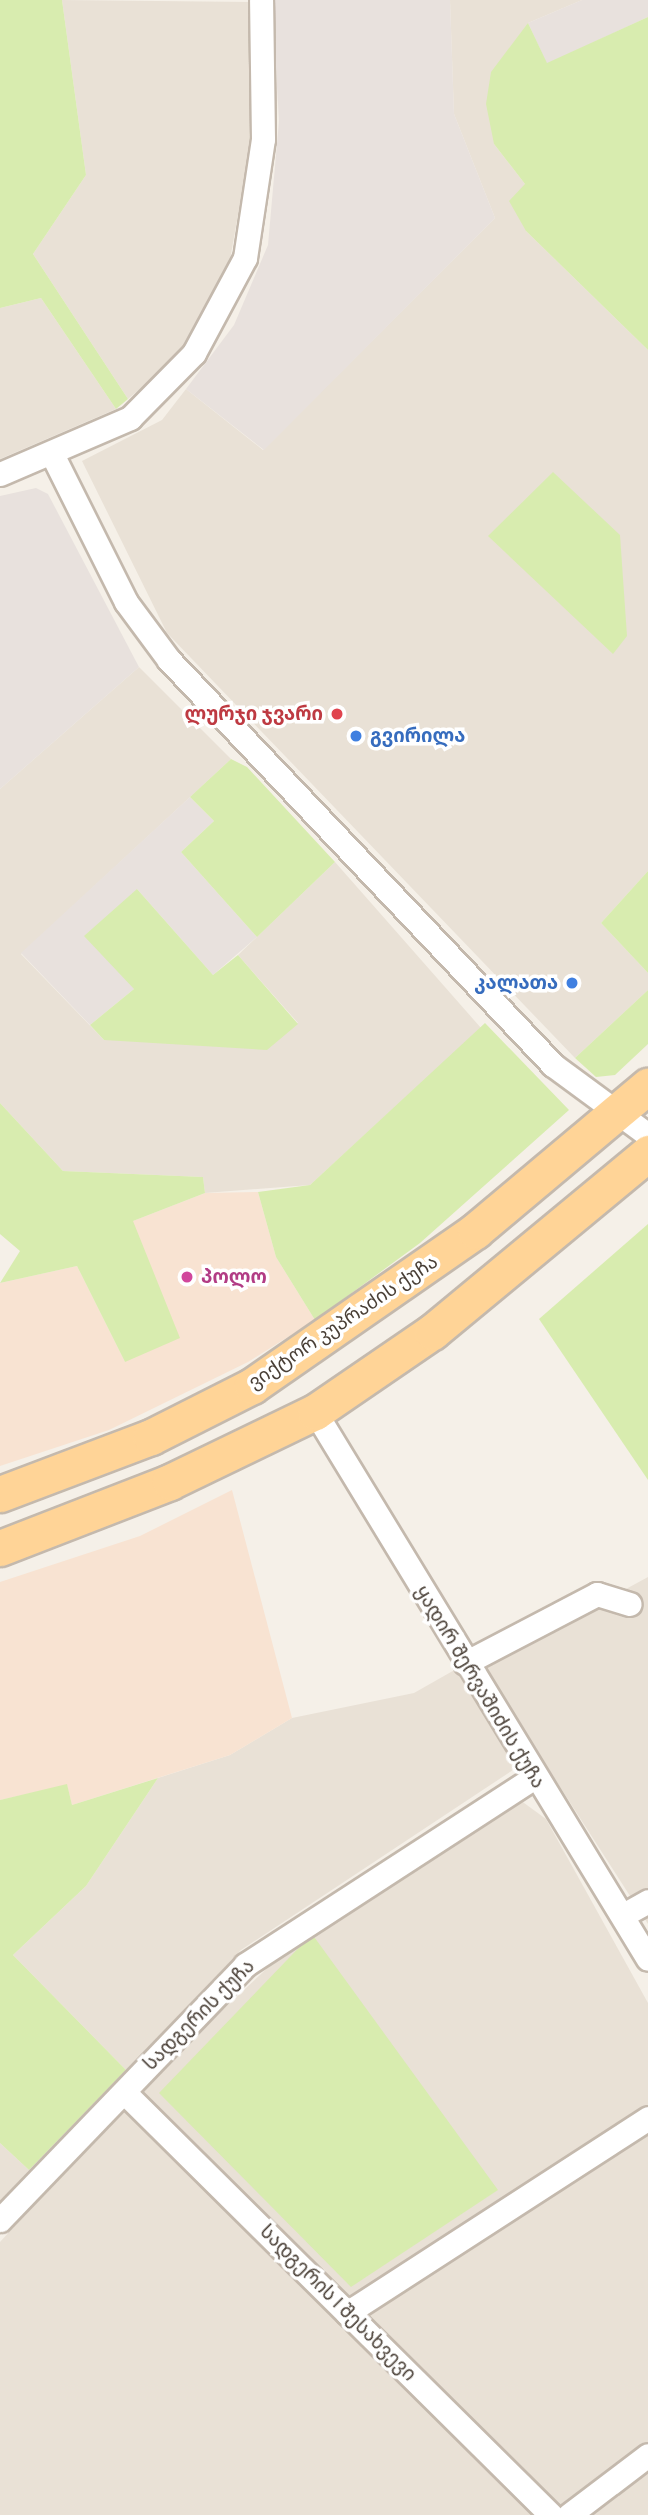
<!DOCTYPE html>
<meta charset="utf-8">
<style>
body{margin:0}
#map{position:relative;width:648px;height:2515px;overflow:hidden;background:#f5f0e8;font-family:"Roboto Condensed","Noto Sans Georgian",sans-serif}
div>[style]{position:absolute}
[style*='--x']{left:calc(var(--x)*1px);top:calc(var(--y)*1px);width:calc(var(--w)*1px);rotate:calc(var(--a)*1deg)}
.residential>*{inset:0;background:#e9e1d6}
.commercial>*{inset:0;background:#f8e3d2}
.industrial>*{inset:0;background:#e8e1dd}
.green>*{inset:0;background:#d8ecaf}
.roads{filter:drop-shadow(2px 0 #c4b9ad) drop-shadow(-2px 0 #c4b9ad) drop-shadow(0 2px #c4b9ad) drop-shadow(0 -2px #c4b9ad)}
.minor>*{height:23px;margin:-11.5px;padding:0 11.5px;transform-origin:11.5px;border-radius:11.5px;background:#fff}
.primary>*{height:35px;margin:-17.5px;padding:0 17.5px;transform-origin:17.5px;border-radius:17.5px;background:#ffd497}
.dots>*{width:19px;height:19px;translate:-50% -50%;box-sizing:border-box;border:4px solid #fff;border-radius:50%}
span{translate:-50% -50%;white-space:nowrap;text-align:center;line-height:1.15;-webkit-text-stroke:7px #fff;paint-order:stroke}
.health-label{font-size:19px;color:#be3a42;font-weight:700}
.right{translate:-100% -50%;text-align:right}
.shop-label{font-size:19px;color:#366cbe;font-weight:700}
.left{translate:0 -50%;text-align:left}
.hotel-label{font-size:19px;color:#b23c85;font-weight:700}
.street-label{font-size:19px;color:#493f36}
</style>
<div id="map">
<div class="residential">
<div style="clip-path:polygon(62px 0,251px 2px,252px 136px,228px 271px,179px 356px,128px 399px,33px 254px,86px 175px)"></div>
<div style="clip-path:polygon(450px 0,582px 0,528px 23px,494px 144px,525px 184px,526px 231px,648px 350px,648px 871px,601px 923px,648px 973px,648px 990px,575px 1058px,167px 633px,82px 461px,162px 420px,186px 389px,263px 450px,495px 218px,454px 114px)"></div>
<div style="clip-path:polygon(41px 298px,116px 409px,0 459px,0 308px)"></div>
<div style="clip-path:polygon(139px 667px,231px 759px,21px 954px,104px 1040px,298px 1023px,238px 955px,335px 862px,481px 1028px,310px 1185px,205px 1193px,203px 1177px,63px 1171px,0 1103px,0 789px)"></div>
<div style="clip-path:polygon(648px 1577px,648px 1924px,483px 1667px)"></div>
<div style="clip-path:polygon(458px 1668px,516px 1768px,241px 1950px,126px 2070px,13px 1955px,86px 1886px,158px 1778px,230px 1755px,292px 1718px,414px 1693px)"></div>
<div style="clip-path:polygon(520px 1800px,546px 1819px,648px 2003px,648px 2515px,0 2515px,0 2242px,159px 2069px,290px 1947px)"></div>
<div style="clip-path:polygon(0 2143px,29px 2170px,0 2201px)"></div>
</div>
<div class="commercial">
<div style="clip-path:polygon(258px 1192px,276px 1257px,315px 1320px,248px 1362px,109px 1430px,0 1466px,0 1283px,77px 1266px,125px 1362px,133px 1221px,205px 1193px)"></div>
<div style="clip-path:polygon(232px 1490px,292px 1718px,230px 1755px,72px 1805px,67px 1785px,0 1800px,0 1582px,140px 1536px)"></div>
</div>
<div class="industrial">
<div style="clip-path:polygon(272px 0,450px 0,454px 114px,495px 218px,264px 450px,186px 389px,234px 325px,268px 245px,279px 121px)"></div>
<div style="clip-path:polygon(582px 0,648px 0,648px 17px,547px 64px,528px 23px)"></div>
<div style="clip-path:polygon(36px 488px,48px 494px,139px 667px,0 789px,0 496px)"></div>
<div style="clip-path:polygon(190px 797px,214px 821px,181px 852px,257px 937px,213px 975px,137px 889px,134px 989px,90px 1025px,21px 953px)"></div>
</div>
<div class="green">
<div style="clip-path:polygon(0 0,62px 0,86px 175px,33px 254px,128px 399px,116px 409px,41px 298px,0 308px)"></div>
<div style="clip-path:polygon(648px 17px,648px 350px,526px 231px,509px 201px,525px 184px,494px 144px,486px 104px,491px 72px,528px 23px,547px 63px)"></div>
<div style="clip-path:polygon(553px 472px,620px 535px,627px 636px,613px 654px,488px 536px)"></div>
<div style="clip-path:polygon(231px 759px,247px 767px,335px 862px,257px 937px,181px 852px,214px 821px,190px 797px)"></div>
<div style="clip-path:polygon(648px 871px,648px 973px,601px 923px)"></div>
<div style="clip-path:polygon(137px 889px,213px 975px,238px 955px,298px 1024px,267px 1050px,104px 1040px,90px 1025px,134px 989px,84px 936px)"></div>
<div style="clip-path:polygon(648px 990px,648px 1044px,615px 1075px,596px 1077px,575px 1058px)"></div>
<div style="clip-path:polygon(485px 1023px,569px 1110px,420px 1243px,315px 1320px,276px 1257px,258px 1192px,310px 1185px)"></div>
<div style="clip-path:polygon(0 1103px,63px 1171px,203px 1177px,205px 1193px,133px 1221px,180px 1338px,125px 1362px,77px 1266px,0 1283px,20px 1251px,0 1234px)"></div>
<div style="clip-path:polygon(648px 1224px,648px 1480px,539px 1319px)"></div>
<div style="clip-path:polygon(158px 1778px,86px 1886px,13px 1955px,126px 2070px,29px 2170px,0 2143px,0 1800px,67px 1784px,72px 1805px)"></div>
<div style="clip-path:polygon(312px 1934px,498px 2190px,351px 2287px,159px 2093px)"></div>
</div>
<div class="roads">
<div class="minor">
<div style="--x:52;--y:454;--w:165;--a:63.4"></div>
<div style="--x:126;--y:602;--w:72;--a:53.4"></div>
<div style="--x:169;--y:660;--w:558;--a:46.52"></div>
<div style="--x:553;--y:1065;--w:118;--a:36.4"></div>
<div style="--x:0;--y:474;--w:142;--a:-23.3"></div>
<div style="--x:130;--y:418;--w:91;--a:-45.4"></div>
<div style="--x:194;--y:353;--w:108;--a:-61.8"></div>
<div style="--x:245;--y:258;--w:120;--a:-81.4"></div>
<div style="--x:263;--y:139;--w:139;--a:-90.8"></div>
<div style="--x:315;--y:1412;--w:640;--a:58.67"></div>
<div style="--x:465;--y:1663;--w:149;--a:-27.6"></div>
<div style="--x:597;--y:1594;--w:34;--a:17"></div>
<div style="--x:625;--y:1914;--w:26;--a:-29"></div>
<div style="--x:124;--y:2092;--w:601;--a:44.73"></div>
<div style="--x:0;--y:2220;--w:354;--a:-46.1"></div>
<div style="--x:245;--y:1965;--w:345;--a:-33"></div>
<div style="--x:347;--y:2313;--w:359;--a:-32.9"></div>
<div style="--x:569;--y:2515;--w:99;--a:-37.2"></div>
</div>
<div class="primary">
<div style="--x:0;--y:1494;--w:161;--a:-20.7"></div>
<div style="--x:151;--y:1437;--w:113;--a:-26.8"></div>
<div style="--x:252;--y:1386;--w:272;--a:-34.8"></div>
<div style="--x:475;--y:1231;--w:226;--a:-40"></div>
<div style="--x:0;--y:1548;--w:182;--a:-21.2"></div>
<div style="--x:170;--y:1482;--w:161;--a:-25.8"></div>
<div style="--x:315;--y:1412;--w:142;--a:-34.4"></div>
<div style="--x:432;--y:1332;--w:281;--a:-39.6"></div>
</div>
</div>
<div class="dots">
<div style="left:337px;top:714px;background:#e0444e"></div>
<div style="left:356px;top:736px;background:#3f7fe0"></div>
<div style="left:572px;top:983px;background:#3f7fe0"></div>
<div style="left:187px;top:1277px;background:#d1479c"></div>
</div>
<div class="health-label">
<span class="right" style="left:323px;top:714px">ლურჯი ჯვარი</span>
</div>
<div class="shop-label">
<span class="left" style="left:370px;top:736px">გვირილა</span>
<span class="right" style="left:558px;top:983px">კალათა</span>
</div>
<div class="hotel-label">
<span class="left" style="left:201px;top:1277px">პოლო</span>
</div>
<div class="street-label">
<span style="left:343px;top:1322px;rotate:-34deg">ვიქტორ კუპრაძის ქუჩა</span>
<span style="left:480px;top:1687px;rotate:59deg">ყადირ შერვაშიძის ქუჩა</span>
<span style="left:199px;top:2015px;rotate:-45deg">სადგერის ქუჩა</span>
<span style="left:338px;top:2303px;rotate:45deg">სადგერის I შესახვევი</span>
</div>
</div>
